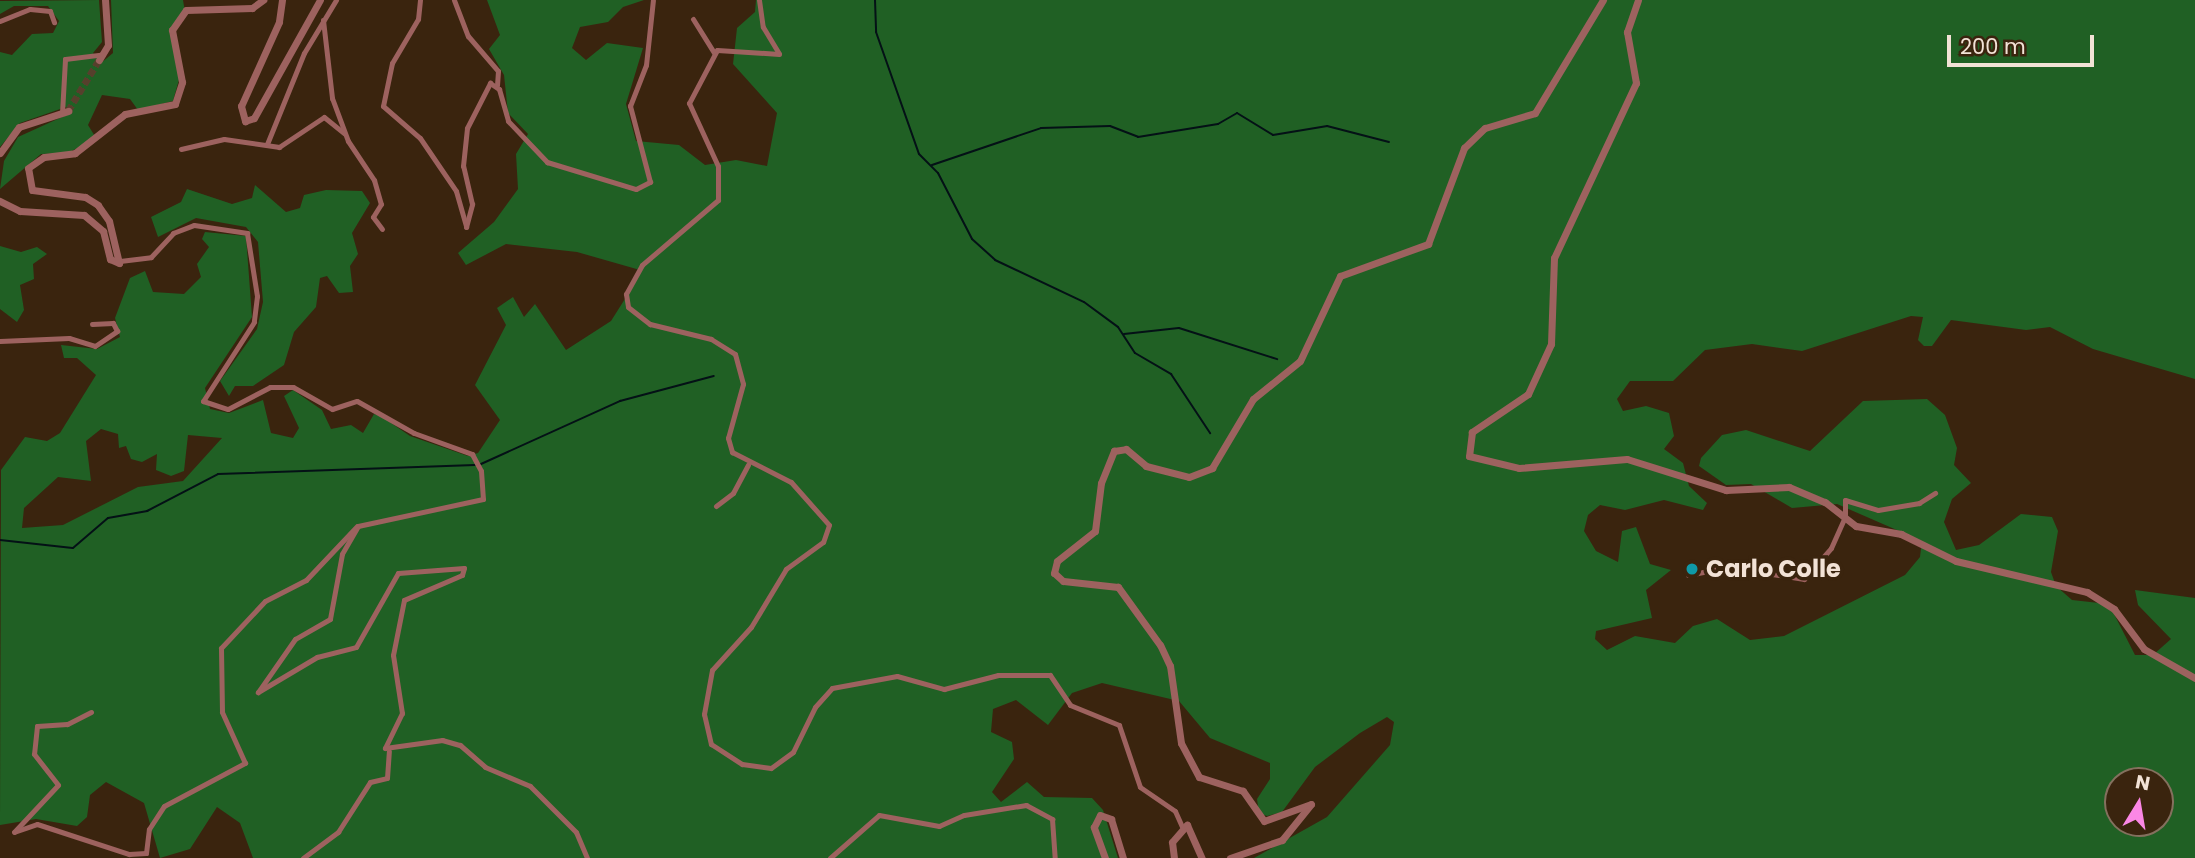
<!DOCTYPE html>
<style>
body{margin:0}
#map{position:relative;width:2195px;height:858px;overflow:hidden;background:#3a240e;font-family:Poppins,sans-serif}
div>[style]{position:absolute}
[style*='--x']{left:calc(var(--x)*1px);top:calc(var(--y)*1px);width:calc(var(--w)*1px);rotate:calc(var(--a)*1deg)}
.green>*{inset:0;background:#206024}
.stream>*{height:2px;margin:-1px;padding:0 1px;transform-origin:1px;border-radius:1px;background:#041116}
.tertiary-tunnel>*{height:7px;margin-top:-3.5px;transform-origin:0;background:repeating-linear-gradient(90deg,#56402c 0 7px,transparent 0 10.5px)}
.minor>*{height:5px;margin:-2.5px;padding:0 2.5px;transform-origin:2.5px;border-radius:2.5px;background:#9d625f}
.tertiary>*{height:7px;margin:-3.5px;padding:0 3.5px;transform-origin:3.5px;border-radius:3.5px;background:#9d625f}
.dots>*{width:19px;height:19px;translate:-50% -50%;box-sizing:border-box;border:4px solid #3a240e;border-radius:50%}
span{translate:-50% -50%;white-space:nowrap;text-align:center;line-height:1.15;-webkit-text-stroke:7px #3a240e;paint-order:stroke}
.poi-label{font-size:24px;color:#f2e2d6;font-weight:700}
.left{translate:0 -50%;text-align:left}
.north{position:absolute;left:2104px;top:767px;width:70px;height:70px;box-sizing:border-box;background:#3a240e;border:2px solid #84705e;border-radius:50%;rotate:11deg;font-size:19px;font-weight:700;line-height:28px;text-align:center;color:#f2e2d6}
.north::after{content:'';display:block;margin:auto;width:24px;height:32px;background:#fb87e5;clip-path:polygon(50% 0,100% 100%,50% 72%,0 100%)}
.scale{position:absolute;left:1947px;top:35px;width:147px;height:32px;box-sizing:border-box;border:4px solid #f2e2d6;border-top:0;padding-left:9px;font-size:21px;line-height:24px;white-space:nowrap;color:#f2e2d6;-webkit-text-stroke:5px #3a240e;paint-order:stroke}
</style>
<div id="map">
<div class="green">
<div style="clip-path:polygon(99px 0,102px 42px,93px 53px,101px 63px,113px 53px,111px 0,183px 0,185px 12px,173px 28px,180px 76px,173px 101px,138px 110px,130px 99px,102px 95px,88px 125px,96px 138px,68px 153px,41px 154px,0 189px,4px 161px,18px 137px,73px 112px,66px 107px,20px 123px,0 147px,0 52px,12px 55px,32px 34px,53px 33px,59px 21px,48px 6px,14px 6px,0 14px,0 1px)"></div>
<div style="clip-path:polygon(evenodd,487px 0,644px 0,623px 7px,608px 22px,580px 27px,572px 48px,586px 60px,607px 43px,643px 48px,626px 104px,636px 141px,679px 145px,705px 165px,736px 160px,767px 166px,777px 113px,733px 64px,737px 28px,755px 12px,756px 0,2195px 0,2195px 379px,2093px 349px,2050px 327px,2026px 330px,1951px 320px,1932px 346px,1924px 346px,1918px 340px,1923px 317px,1911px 316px,1802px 351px,1752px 344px,1705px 350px,1673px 381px,1630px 381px,1617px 399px,1623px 411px,1646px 406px,1669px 413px,1674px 436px,1664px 449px,1683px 463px,1689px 486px,1707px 503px,1703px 510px,1664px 500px,1625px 510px,1600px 505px,1588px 515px,1584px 531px,1596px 551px,1618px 562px,1622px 531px,1636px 527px,1650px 564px,1671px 570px,1646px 590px,1652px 618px,1596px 631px,1595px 639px,1607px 650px,1635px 636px,1675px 643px,1693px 626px,1717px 619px,1750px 640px,1784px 636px,1905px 575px,1920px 557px,1922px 541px,1837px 504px,1792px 508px,1751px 484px,1726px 485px,1699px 466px,1701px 458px,1722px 435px,1746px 430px,1810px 451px,1863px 401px,1927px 399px,1945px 415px,1957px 448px,1954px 465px,1971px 483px,1952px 499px,1944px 522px,1956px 550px,1979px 545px,2021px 514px,2052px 517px,2058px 531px,2051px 572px,2056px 586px,2072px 600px,2099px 603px,2113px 612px,2135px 655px,2153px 655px,2171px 639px,2138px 605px,2135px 590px,2195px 598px,2195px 858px,1254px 858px,1327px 817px,1390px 745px,1394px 722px,1387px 717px,1360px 733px,1315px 767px,1282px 812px,1267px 816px,1259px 813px,1257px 799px,1270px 779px,1270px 763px,1210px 738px,1179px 701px,1102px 683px,1072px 693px,1048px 725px,1016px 700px,993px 709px,991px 732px,1012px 742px,1014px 759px,992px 792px,1001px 802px,1027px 782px,1044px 797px,1092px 798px,1103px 810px,1118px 858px,253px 858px,240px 823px,217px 807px,190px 849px,160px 858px,144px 803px,106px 782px,90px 795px,87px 817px,77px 826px,36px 819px,0 825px,1px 470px,25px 437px,47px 441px,60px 433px,96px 375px,77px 358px,64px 358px,61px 345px,97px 349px,120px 337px,115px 318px,130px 278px,145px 271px,153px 292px,184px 294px,201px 277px,197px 264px,209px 247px,202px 239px,205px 232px,246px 236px,252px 317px,205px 388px,210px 409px,229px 413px,263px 400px,271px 433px,293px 438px,299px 428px,284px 396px,293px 390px,322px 410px,331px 429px,351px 425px,363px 433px,374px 414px,381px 416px,410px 436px,468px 456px,478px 453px,500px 420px,475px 385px,506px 325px,497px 308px,513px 297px,524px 317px,535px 304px,566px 350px,611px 321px,635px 283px,640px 270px,577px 252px,506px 244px,466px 265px,458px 253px,494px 222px,518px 189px,516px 154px,528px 134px,508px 113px,504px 75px,489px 49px,500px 35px,487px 0,101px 429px,118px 434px,119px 448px,126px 446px,131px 459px,142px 462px,157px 454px,156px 470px,171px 476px,184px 471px,188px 435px,222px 438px,183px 481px,138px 487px,63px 525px,22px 528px,24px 508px,58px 477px,91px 481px,86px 441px,101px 429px,487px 0,2118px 781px,2160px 781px,2160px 823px,2118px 823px,2118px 781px)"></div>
<div style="clip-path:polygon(255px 185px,286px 212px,300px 208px,304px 195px,326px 190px,362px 191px,370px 203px,352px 233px,358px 254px,350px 266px,353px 292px,339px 293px,327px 276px,320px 278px,316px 307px,294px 332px,284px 365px,253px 386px,235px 386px,229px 396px,220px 381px,257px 329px,263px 302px,258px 242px,246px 227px,196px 218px,158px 237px,151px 217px,181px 202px,187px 189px,232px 204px,252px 198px)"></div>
<div style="clip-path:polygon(0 246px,21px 252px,37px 247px,47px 254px,33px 264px,34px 279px,20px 285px,24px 310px,17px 322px,0 309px)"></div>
</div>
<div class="stream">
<div style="--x:875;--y:0;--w:32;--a:88"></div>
<div style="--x:876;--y:32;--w:129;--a:70.6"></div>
<div style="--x:919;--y:154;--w:27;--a:45"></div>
<div style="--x:938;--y:173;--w:74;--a:62.7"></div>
<div style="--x:972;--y:239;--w:31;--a:42"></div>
<div style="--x:995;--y:260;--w:98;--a:25.3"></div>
<div style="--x:1084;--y:302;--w:42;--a:36.3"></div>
<div style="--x:1118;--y:327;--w:31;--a:57"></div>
<div style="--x:1135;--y:353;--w:42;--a:30.3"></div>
<div style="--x:1171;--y:374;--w:71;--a:56.5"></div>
<div style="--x:932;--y:165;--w:115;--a:-18.7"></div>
<div style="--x:1041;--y:128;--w:69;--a:-1.7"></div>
<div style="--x:1110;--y:126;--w:30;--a:21"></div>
<div style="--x:1138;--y:137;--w:81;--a:-9.2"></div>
<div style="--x:1218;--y:124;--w:22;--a:-30"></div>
<div style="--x:1237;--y:113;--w:42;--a:31.4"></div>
<div style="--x:1273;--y:135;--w:55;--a:-9.5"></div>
<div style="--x:1327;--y:126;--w:64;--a:14.5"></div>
<div style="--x:1124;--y:334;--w:55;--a:-6.2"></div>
<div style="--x:1179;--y:328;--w:103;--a:17.6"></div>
<div style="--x:481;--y:464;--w:153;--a:-24.4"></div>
<div style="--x:620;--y:401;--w:97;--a:-14.9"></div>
<div style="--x:0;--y:540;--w:73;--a:6.3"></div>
<div style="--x:73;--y:548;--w:46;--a:-40.6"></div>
<div style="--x:108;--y:518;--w:40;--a:-10"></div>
<div style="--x:147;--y:511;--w:80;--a:-27.5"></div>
<div style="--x:218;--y:474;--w:257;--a:-2"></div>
</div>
<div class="tertiary-tunnel">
<div style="--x:68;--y:111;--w:60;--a:-58.7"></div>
</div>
<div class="minor">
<div style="--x:420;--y:0;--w:19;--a:96"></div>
<div style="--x:418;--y:19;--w:51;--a:120.6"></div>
<div style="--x:392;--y:63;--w:44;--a:101.8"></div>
<div style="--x:383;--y:106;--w:49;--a:40.9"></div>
<div style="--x:420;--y:138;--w:64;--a:55.8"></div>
<div style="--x:456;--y:191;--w:37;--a:74"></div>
<div style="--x:466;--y:227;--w:24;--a:-75"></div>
<div style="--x:472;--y:204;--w:39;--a:-103"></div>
<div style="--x:463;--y:166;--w:38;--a:-84"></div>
<div style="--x:467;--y:128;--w:51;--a:-62.9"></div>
<div style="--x:490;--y:83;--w:11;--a:34"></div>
<div style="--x:499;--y:89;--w:33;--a:74"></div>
<div style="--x:508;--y:121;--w:57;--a:46.4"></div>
<div style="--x:547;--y:162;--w:93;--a:16.9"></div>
<div style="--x:636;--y:189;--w:16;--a:-27"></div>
<div style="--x:650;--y:182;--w:79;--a:-104.7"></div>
<div style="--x:630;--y:106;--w:44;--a:-68.7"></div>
<div style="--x:646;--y:65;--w:65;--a:-83.9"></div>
<div style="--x:454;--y:0;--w:39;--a:69"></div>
<div style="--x:468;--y:36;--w:46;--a:49.4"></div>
<div style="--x:498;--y:71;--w:14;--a:94"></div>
<div style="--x:759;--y:0;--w:27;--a:82"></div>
<div style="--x:763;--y:27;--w:31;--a:59"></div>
<div style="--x:779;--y:54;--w:62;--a:-176.3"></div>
<div style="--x:717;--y:50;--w:60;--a:117.8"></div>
<div style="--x:689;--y:103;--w:69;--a:65.3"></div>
<div style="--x:718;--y:166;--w:34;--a:90"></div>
<div style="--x:718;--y:200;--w:100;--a:139.5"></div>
<div style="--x:642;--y:265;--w:33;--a:119"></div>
<div style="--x:626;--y:294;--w:13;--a:81"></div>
<div style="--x:628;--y:307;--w:28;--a:38"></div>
<div style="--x:650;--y:324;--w:63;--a:13.8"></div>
<div style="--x:711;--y:339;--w:28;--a:32"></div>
<div style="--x:735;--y:354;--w:31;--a:75"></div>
<div style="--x:743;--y:384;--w:56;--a:105.5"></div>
<div style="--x:728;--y:438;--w:15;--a:74"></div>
<div style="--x:732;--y:452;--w:66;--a:27"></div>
<div style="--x:791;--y:482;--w:57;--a:48.5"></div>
<div style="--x:829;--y:525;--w:18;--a:109"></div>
<div style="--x:823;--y:542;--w:46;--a:143.9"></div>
<div style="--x:786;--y:569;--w:68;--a:121.1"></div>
<div style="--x:751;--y:627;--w:58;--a:132.2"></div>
<div style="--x:712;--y:670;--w:45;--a:100.3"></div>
<div style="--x:704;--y:714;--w:31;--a:77"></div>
<div style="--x:711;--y:744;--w:37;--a:33"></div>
<div style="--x:742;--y:764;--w:29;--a:8"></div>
<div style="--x:771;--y:768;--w:27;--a:-36"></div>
<div style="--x:793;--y:752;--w:50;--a:-63.9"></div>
<div style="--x:815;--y:707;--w:25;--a:-48"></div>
<div style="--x:832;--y:688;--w:66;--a:-10.5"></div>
<div style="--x:897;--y:676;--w:49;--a:15.5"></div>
<div style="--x:944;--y:689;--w:56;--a:-14.5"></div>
<div style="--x:998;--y:675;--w:52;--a:0"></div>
<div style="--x:1050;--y:675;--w:36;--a:56"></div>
<div style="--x:1070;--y:705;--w:53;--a:22.2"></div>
<div style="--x:1119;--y:725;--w:65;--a:71.3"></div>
<div style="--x:1140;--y:787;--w:42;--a:34.4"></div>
<div style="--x:1175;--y:811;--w:17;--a:66"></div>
<div style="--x:693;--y:19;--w:39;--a:58"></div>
<div style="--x:323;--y:20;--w:79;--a:83.4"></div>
<div style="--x:332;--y:98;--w:46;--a:69.6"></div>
<div style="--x:348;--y:141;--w:47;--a:56.3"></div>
<div style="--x:374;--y:180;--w:25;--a:74"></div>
<div style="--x:381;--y:204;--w:15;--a:122"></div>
<div style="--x:373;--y:217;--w:15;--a:53"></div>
<div style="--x:0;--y:21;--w:32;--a:-22"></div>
<div style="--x:30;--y:9;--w:20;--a:6"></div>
<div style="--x:50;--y:11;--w:12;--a:70"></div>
<div style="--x:62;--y:113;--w:54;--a:-86.8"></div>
<div style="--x:65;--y:59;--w:38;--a:-7"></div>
<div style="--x:267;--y:144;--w:98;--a:-67.9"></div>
<div style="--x:304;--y:53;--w:62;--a:-58.9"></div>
<div style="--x:181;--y:149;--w:44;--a:-13.1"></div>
<div style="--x:224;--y:139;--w:56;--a:8.3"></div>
<div style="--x:279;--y:147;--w:54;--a:-33.7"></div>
<div style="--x:324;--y:117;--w:26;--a:39"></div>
<div style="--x:120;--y:261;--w:31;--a:-7"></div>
<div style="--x:151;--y:257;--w:33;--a:-47"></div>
<div style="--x:173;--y:233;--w:22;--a:-21"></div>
<div style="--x:194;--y:225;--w:54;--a:8.6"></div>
<div style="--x:247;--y:233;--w:64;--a:81"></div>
<div style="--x:257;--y:296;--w:26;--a:97"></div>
<div style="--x:254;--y:322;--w:94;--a:122.8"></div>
<div style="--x:203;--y:401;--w:26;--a:18"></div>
<div style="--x:228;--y:409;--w:47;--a:-27.6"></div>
<div style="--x:270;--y:387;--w:23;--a:0"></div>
<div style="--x:293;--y:387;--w:45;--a:29.4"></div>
<div style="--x:332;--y:409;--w:26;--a:-18"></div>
<div style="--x:357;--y:401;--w:65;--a:29.3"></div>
<div style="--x:414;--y:433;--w:62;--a:19.9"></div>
<div style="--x:472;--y:454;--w:19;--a:62"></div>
<div style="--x:481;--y:471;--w:28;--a:86"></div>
<div style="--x:483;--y:499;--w:128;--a:167.8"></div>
<div style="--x:358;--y:526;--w:32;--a:120"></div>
<div style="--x:342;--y:554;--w:66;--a:100.5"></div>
<div style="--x:330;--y:619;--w:40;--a:150.3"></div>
<div style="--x:295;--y:639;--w:65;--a:124.9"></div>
<div style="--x:258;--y:692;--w:69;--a:-30.7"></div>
<div style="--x:317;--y:657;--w:40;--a:-14.4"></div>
<div style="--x:356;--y:647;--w:85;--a:-60.4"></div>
<div style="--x:398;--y:573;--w:66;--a:-4.3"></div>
<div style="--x:464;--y:568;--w:7;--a:106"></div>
<div style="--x:462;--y:575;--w:63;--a:156.7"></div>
<div style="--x:404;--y:600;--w:56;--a:101.3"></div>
<div style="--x:393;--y:655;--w:59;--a:81.2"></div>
<div style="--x:402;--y:713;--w:39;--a:116"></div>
<div style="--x:385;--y:748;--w:58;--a:-8"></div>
<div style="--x:442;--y:740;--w:19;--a:16"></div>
<div style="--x:460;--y:745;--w:33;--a:41"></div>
<div style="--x:485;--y:767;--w:49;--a:22.9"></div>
<div style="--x:530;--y:786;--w:65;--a:45"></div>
<div style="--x:576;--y:832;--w:28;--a:67"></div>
<div style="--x:0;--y:341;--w:69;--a:-2.5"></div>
<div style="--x:69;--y:338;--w:27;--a:17"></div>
<div style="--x:95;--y:346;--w:27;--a:-34"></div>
<div style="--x:117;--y:331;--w:9;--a:-117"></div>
<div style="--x:113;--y:323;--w:21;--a:177"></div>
<div style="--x:716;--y:506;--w:21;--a:-37"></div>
<div style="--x:733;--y:493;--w:32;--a:-62"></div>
<div style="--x:1688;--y:575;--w:41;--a:-11.3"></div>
<div style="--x:1728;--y:567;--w:77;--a:9"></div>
<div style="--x:1804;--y:579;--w:41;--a:-48.9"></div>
<div style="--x:1831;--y:548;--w:34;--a:-66"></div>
<div style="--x:1845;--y:517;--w:17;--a:-90"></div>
<div style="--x:1845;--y:500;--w:34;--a:17"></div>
<div style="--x:1878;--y:510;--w:42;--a:-9.7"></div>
<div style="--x:1919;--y:503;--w:19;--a:-32"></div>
<div style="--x:91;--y:712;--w:27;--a:153"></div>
<div style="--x:67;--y:724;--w:30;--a:176"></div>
<div style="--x:37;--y:726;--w:28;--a:96"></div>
<div style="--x:34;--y:754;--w:39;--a:52"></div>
<div style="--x:58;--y:785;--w:64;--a:133.1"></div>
<div style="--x:14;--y:832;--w:24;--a:-19"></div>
<div style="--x:37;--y:824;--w:97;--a:18.1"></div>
<div style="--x:129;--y:854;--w:17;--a:-3"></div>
<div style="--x:146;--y:853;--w:24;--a:-83"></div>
<div style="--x:149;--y:829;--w:27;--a:-57"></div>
<div style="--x:164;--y:806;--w:92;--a:-28"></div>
<div style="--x:245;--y:763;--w:56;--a:-114.3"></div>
<div style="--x:222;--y:712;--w:64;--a:-90.9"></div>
<div style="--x:221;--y:648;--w:64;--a:-46.9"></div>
<div style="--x:265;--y:601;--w:46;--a:-27.1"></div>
<div style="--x:306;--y:580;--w:74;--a:-46.6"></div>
<div style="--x:303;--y:858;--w:44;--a:-36.6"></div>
<div style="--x:338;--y:832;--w:59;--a:-57.4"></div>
<div style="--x:370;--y:782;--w:17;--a:-13"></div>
<div style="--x:387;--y:778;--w:27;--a:-86"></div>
<div style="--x:830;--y:858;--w:65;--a:-41.3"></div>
<div style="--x:879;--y:815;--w:61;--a:10.4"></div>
<div style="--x:939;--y:826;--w:27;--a:-24"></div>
<div style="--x:964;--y:815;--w:63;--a:-9.2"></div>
<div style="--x:1026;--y:805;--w:30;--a:28"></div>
<div style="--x:1052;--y:819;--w:39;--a:86"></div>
</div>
<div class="tertiary">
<div style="--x:282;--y:0;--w:22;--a:98"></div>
<div style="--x:279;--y:22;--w:92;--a:114.3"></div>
<div style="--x:241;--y:106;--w:16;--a:75"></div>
<div style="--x:245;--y:121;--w:9;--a:-18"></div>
<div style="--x:254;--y:118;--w:135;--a:-60.8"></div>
<div style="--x:1638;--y:0;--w:34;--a:109"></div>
<div style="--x:1627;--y:32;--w:52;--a:80"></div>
<div style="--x:1636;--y:83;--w:193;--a:115.1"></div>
<div style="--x:1554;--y:258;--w:86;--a:92"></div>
<div style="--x:1551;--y:344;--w:55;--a:114.7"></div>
<div style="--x:1528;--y:394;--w:68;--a:145.8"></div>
<div style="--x:1472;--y:432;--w:24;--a:97"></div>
<div style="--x:1469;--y:456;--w:51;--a:13.5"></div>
<div style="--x:1519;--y:468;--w:108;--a:-4.8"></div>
<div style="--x:1627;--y:459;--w:104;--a:17.4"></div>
<div style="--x:1726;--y:490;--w:63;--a:-2.7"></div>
<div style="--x:1789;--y:487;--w:39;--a:23"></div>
<div style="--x:1825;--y:502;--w:39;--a:38"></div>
<div style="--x:1856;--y:526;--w:46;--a:10.1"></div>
<div style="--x:1901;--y:534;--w:61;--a:26.1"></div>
<div style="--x:1956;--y:561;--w:135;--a:13.3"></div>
<div style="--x:2087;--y:592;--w:32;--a:32"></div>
<div style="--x:2114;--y:609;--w:50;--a:53.1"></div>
<div style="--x:2144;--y:649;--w:59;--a:29.6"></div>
<div style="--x:99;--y:60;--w:17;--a:-59"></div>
<div style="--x:108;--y:45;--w:45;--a:-93.8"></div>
<div style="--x:0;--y:153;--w:32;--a:-54"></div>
<div style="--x:19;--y:127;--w:52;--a:-18.1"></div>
<div style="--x:0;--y:201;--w:22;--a:27"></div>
<div style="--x:20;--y:211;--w:64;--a:3.6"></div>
<div style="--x:84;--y:215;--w:25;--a:40"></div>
<div style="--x:103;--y:231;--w:29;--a:76"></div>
<div style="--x:110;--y:259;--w:10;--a:24"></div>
<div style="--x:119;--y:263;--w:43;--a:-103.4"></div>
<div style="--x:109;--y:221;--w:19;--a:-125"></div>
<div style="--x:98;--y:205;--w:15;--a:-148"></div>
<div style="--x:85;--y:197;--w:53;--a:-172.5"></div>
<div style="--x:32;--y:190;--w:22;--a:-100"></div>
<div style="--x:28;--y:168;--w:19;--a:-35"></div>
<div style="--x:44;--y:157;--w:31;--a:-7"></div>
<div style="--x:75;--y:153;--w:63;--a:-38"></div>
<div style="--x:125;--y:114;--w:51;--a:-11.3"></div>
<div style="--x:175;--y:104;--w:23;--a:-72"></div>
<div style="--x:182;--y:82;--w:53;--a:-100.9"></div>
<div style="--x:172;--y:30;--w:24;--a:-55"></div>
<div style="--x:186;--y:10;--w:66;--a:-1.7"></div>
<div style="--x:252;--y:8;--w:14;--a:-36"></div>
<div style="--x:1105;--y:858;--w:33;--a:-110"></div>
<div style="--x:1094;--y:827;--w:13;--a:-63"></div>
<div style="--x:1100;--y:815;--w:12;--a:20"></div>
<div style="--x:1111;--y:819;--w:41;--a:72.9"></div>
<div style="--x:1174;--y:858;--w:16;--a:-97"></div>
<div style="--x:1172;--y:842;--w:23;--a:-49"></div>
<div style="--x:1187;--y:825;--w:36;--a:66"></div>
<div style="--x:1230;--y:858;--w:55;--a:-19.1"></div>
<div style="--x:1282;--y:840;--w:46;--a:-51.1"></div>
<div style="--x:1311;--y:804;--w:50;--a:160.1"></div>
<div style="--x:1264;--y:821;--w:37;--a:-125"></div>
<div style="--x:1243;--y:791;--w:46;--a:-162.3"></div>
<div style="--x:1199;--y:777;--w:38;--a:-118"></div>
<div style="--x:1181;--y:743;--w:78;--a:-98.1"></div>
<div style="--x:1170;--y:666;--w:23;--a:-115"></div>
<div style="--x:1160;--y:645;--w:72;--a:-125.9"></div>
<div style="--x:1118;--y:587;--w:55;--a:-173.8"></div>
<div style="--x:1063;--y:581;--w:12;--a:-138"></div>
<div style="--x:1054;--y:573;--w:12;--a:-76"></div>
<div style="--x:1057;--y:561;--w:48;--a:-38.3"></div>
<div style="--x:1095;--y:531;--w:48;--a:-82.9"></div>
<div style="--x:1101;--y:483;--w:35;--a:-68"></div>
<div style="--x:1114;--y:451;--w:12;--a:-9"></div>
<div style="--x:1126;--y:449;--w:26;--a:40"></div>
<div style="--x:1146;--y:466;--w:44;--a:14.3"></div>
<div style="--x:1189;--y:477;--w:25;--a:-21"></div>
<div style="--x:1212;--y:468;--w:80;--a:-59.3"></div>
<div style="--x:1253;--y:399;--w:60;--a:-39"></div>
<div style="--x:1300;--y:361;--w:94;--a:-64.8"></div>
<div style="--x:1340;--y:276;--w:94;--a:-20"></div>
<div style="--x:1428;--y:244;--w:103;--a:-69.4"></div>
<div style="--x:1464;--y:148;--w:29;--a:-44"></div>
<div style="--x:1485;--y:128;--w:52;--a:-16.7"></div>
<div style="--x:1535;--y:113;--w:132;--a:-59"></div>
</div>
<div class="dots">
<div style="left:1692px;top:569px;background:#0f9aa8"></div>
</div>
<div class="poi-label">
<span class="left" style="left:1706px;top:569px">Carlo Colle</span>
</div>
<div class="north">N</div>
<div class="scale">200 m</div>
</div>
